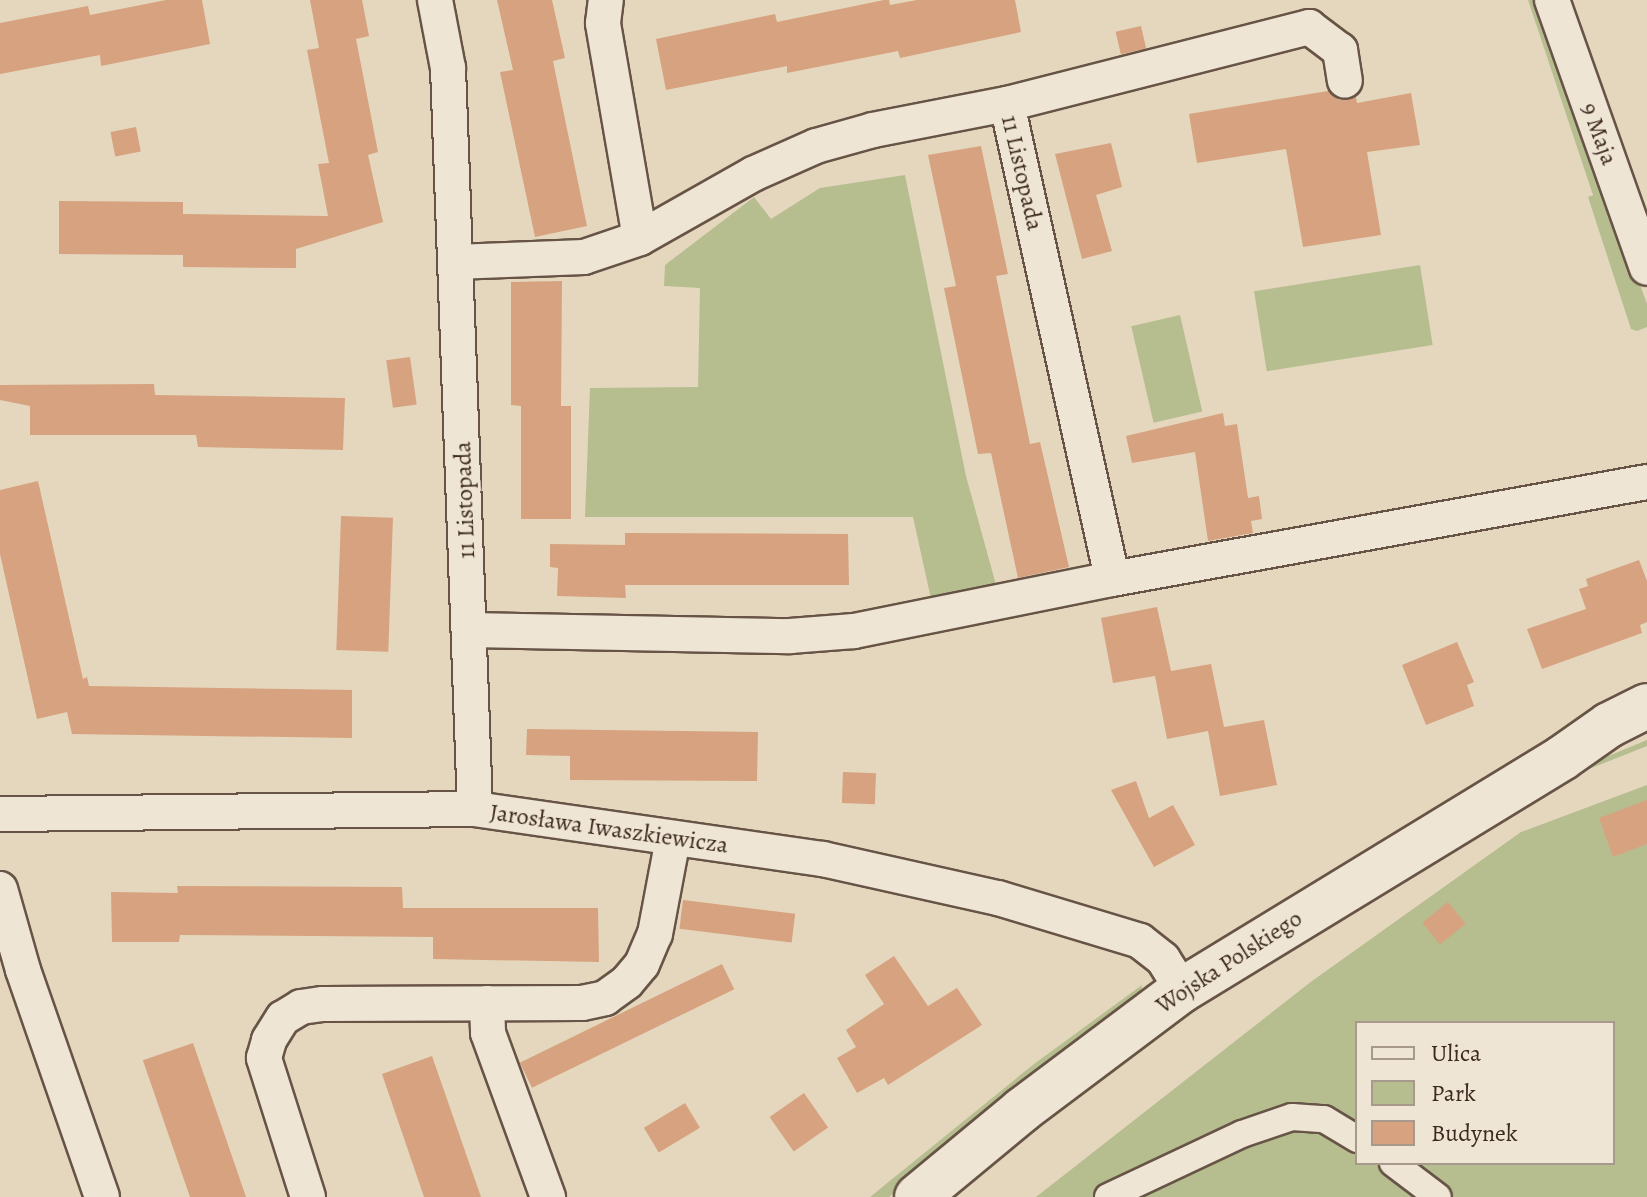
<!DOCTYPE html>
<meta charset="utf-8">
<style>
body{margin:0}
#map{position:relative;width:1647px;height:1197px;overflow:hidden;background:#e5d7bd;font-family:Alegreya,serif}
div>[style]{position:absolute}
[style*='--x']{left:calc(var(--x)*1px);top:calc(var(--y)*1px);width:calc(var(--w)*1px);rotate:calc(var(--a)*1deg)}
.green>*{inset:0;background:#b6be90;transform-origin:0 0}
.building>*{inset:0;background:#d7a27f;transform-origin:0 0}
.roads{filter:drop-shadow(2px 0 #675446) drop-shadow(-2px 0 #675446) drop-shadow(0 2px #675446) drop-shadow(0 -2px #675446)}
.pedestrian>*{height:26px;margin:-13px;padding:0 13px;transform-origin:13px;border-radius:13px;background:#eee5d4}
.minor>*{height:34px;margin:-17px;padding:0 17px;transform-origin:17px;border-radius:17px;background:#eee5d4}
.secondary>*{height:44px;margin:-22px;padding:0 22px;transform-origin:22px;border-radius:22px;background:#eee5d4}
span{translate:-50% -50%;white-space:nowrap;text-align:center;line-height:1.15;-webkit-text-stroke:6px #eee5d4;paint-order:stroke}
.street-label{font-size:24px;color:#3d291f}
.legend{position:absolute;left:1355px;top:1021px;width:260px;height:144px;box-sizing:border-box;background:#eee5d4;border:2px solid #a79a8c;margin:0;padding:10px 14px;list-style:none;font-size:24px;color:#3d291f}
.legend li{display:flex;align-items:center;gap:16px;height:40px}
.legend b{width:40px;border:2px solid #a79a8c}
</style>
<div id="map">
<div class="green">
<div style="clip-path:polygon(1528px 0,1538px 0,1647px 304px,1647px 327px,1637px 331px,1631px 329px,1588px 197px,1593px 195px)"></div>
<div style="clip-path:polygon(905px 175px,966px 476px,998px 592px,933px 608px,913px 517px,585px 517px,590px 388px,698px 387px,700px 288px,664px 286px,665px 265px,754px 197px,771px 219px,820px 188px)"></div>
<div style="left:1420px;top:265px;width:81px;height:168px;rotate:81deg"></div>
<div style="left:1180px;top:315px;width:99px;height:50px;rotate:77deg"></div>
<div style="clip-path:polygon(1647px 740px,1647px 746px,1584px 771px,1526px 803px,1570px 772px)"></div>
<div style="clip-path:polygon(evenodd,1647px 785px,1647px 1197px,1036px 1197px,1312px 981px,1521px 832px,1647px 785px,1357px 1023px,1613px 1023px,1613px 1163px,1357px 1163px,1357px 1023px)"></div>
<div style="clip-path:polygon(1142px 985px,1140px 997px,889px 1197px,870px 1197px,1034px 1064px)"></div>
</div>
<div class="building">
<div style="clip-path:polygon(166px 0,202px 0,210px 44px,101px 66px,100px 55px,0 74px,0 23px,88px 6px,90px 15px)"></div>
<div style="clip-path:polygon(310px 0,362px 0,369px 36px,356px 39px,378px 152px,368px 155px,383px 222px,296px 249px,296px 268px,183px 267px,183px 255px,59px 254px,59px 201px,183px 202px,183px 214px,328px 216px,318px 164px,329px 163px,307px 50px,319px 48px)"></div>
<div style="clip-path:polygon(497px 0,552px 0,565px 58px,553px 61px,587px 226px,535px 237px,500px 72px,513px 70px)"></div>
<div style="clip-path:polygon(884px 0,889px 0,890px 5px,917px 0,1015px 0,1021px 32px,900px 58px,898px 51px,787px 73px,787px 66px,666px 90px,656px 39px,775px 14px,777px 22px)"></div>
<div style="left:1141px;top:26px;width:23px;height:26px;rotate:77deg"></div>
<div style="clip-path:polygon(1328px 91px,1339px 100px,1356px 97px,1357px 103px,1411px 93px,1420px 145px,1367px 152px,1381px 235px,1303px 247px,1286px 149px,1197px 163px,1189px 114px)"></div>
<div style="left:136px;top:127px;width:25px;height:26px;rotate:79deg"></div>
<div style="clip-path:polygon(1111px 143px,1122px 187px,1096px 195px,1112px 251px,1082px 259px,1055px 154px)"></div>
<div style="clip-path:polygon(981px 146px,1008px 274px,996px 276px,1030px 444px,1040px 442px,1069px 567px,1018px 578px,991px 453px,978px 454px,944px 288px,956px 286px,928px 155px)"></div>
<div style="clip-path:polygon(562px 281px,561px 406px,571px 406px,571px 519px,521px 519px,521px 406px,511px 405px,511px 282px)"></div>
<div style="left:410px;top:357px;width:48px;height:24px;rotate:82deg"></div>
<div style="clip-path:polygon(154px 384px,155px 395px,345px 398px,343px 450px,198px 447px,196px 435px,30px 435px,30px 406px,0 400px,0 385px)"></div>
<div style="clip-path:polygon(1223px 413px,1225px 426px,1237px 424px,1248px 498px,1259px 496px,1262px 519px,1251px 521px,1253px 533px,1208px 541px,1195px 452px,1132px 463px,1126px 436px)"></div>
<div style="clip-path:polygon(38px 481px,83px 679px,87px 677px,89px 686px,352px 690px,352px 738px,72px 734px,67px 712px,37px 719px,0 554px,0 490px)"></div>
<div style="left:341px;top:516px;width:52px;height:134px;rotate:2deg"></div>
<div style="clip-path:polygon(625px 533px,848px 534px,849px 585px,625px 585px,626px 598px,557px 596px,558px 568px,550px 567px,550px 544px,625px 545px)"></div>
<div style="clip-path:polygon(1639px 560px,1647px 581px,1647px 622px,1640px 625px,1642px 633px,1542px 669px,1527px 629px,1586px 609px,1579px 589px,1588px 586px,1586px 579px)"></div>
<div style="clip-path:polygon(1157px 607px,1171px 671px,1211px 664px,1224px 727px,1264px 720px,1277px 785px,1220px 796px,1208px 731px,1167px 739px,1155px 676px,1113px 683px,1101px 618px)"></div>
<div style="clip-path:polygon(1457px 642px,1474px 682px,1467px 685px,1474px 706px,1426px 725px,1402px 665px)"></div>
<div style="clip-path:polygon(527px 729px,758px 732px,757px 781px,570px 780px,570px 756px,526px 755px)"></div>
<div style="left:843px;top:772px;width:33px;height:31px;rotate:2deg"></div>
<div style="clip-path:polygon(1136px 781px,1149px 818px,1173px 805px,1195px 845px,1154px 867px,1111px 790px)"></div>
<div style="clip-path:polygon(1647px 800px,1647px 844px,1613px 857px,1599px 818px)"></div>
<div style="clip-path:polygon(177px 886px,402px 887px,403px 908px,598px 908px,599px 962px,433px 959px,433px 937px,180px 935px,179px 942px,112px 942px,111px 892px,178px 893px)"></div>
<div style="left:683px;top:900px;width:113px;height:29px;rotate:7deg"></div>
<div style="left:1448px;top:902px;width:28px;height:33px;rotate:51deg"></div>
<div style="clip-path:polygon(894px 956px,928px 1006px,957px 988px,982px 1025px,888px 1085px,884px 1078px,857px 1093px,837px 1058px,856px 1047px,846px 1030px,884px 1004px,865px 975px)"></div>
<div style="left:722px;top:964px;width:28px;height:225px;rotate:64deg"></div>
<div style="left:193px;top:1043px;width:163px;height:53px;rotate:71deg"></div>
<div style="clip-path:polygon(432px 1056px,481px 1197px,424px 1197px,382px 1074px)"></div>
<div style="left:804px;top:1093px;width:42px;height:42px;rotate:55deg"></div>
<div style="left:685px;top:1103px;width:29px;height:48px;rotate:59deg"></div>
</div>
<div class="roads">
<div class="pedestrian">
<div style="--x:1393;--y:1163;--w:56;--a:37.1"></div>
<div style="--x:1108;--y:1197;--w:148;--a:-25.2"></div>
<div style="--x:1242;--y:1134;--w:53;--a:-18.8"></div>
<div style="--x:1292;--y:1117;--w:32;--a:4"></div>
<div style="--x:1324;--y:1119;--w:39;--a:31"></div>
</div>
<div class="minor">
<div style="--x:435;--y:0;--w:69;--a:79.2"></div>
<div style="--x:448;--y:68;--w:741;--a:87.91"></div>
<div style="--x:1552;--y:0;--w:284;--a:70.5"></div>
<div style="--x:1007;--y:104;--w:312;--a:-14.3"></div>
<div style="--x:1309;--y:27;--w:39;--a:37"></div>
<div style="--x:1340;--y:50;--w:31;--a:81"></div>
<div style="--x:640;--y:238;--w:130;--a:-29.5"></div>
<div style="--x:753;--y:174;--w:69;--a:-24"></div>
<div style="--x:816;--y:146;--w:59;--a:-15.7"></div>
<div style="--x:873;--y:130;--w:136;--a:-11"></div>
<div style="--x:1007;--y:104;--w:486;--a:77.5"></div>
<div style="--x:455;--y:262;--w:129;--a:-2.2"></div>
<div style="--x:584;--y:257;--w:59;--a:-18.7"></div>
<div style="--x:640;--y:238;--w:218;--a:-99.8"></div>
<div style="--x:603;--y:23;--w:23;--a:-83"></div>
<div style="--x:470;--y:630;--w:320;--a:1.1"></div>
<div style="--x:790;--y:636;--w:64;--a:-4.5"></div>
<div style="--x:854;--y:631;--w:263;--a:-11.4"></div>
<div style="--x:1112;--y:579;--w:544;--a:-10.28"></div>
<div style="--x:0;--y:814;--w:475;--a:-0.6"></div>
<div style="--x:475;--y:809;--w:352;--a:8.2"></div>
<div style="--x:823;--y:859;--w:179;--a:12.6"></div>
<div style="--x:998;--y:898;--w:148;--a:16.8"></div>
<div style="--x:1140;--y:941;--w:29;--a:38"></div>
<div style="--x:1163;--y:959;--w:36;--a:58"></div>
<div style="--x:0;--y:889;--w:84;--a:74.1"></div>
<div style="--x:23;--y:970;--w:240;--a:70.8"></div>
<div style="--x:487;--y:1003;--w:30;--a:88"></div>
<div style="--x:488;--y:1033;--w:175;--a:69.9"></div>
<div style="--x:308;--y:1197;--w:146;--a:-107.6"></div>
<div style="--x:264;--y:1058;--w:19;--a:-74"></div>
<div style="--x:269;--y:1040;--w:26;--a:-58"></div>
<div style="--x:283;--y:1018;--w:21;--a:-31"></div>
<div style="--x:301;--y:1007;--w:22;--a:-8"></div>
<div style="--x:323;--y:1004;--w:259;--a:-0.2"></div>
<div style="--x:582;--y:1003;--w:24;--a:-12"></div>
<div style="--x:605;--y:998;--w:27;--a:-36"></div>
<div style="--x:627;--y:982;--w:23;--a:-50"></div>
<div style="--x:642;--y:964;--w:33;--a:-67"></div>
<div style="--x:655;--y:934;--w:97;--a:-79.3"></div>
</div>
<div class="secondary">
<div style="--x:917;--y:1197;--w:136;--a:-39.6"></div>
<div style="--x:1022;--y:1110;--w:200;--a:-36.9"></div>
<div style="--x:1182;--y:990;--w:445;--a:-31.4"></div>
<div style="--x:1562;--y:758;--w:57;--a:-35.1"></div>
<div style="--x:1609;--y:725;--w:42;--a:-26.6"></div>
</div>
</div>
<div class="street-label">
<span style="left:1599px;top:134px;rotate:70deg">9 Maja</span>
<span style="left:1022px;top:173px;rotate:77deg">11 Listopada</span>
<span style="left:465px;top:500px;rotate:-92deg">11 Listopada</span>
<span style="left:609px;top:829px;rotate:8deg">Jarosława Iwaszkiewicza</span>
<span style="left:1229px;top:962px;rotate:-33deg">Wojska Polskiego</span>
</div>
<ul class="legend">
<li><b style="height:10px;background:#eee5d4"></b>Ulica</li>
<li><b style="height:22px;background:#b6be90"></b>Park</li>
<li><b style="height:22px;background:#d7a27f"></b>Budynek</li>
</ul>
</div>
